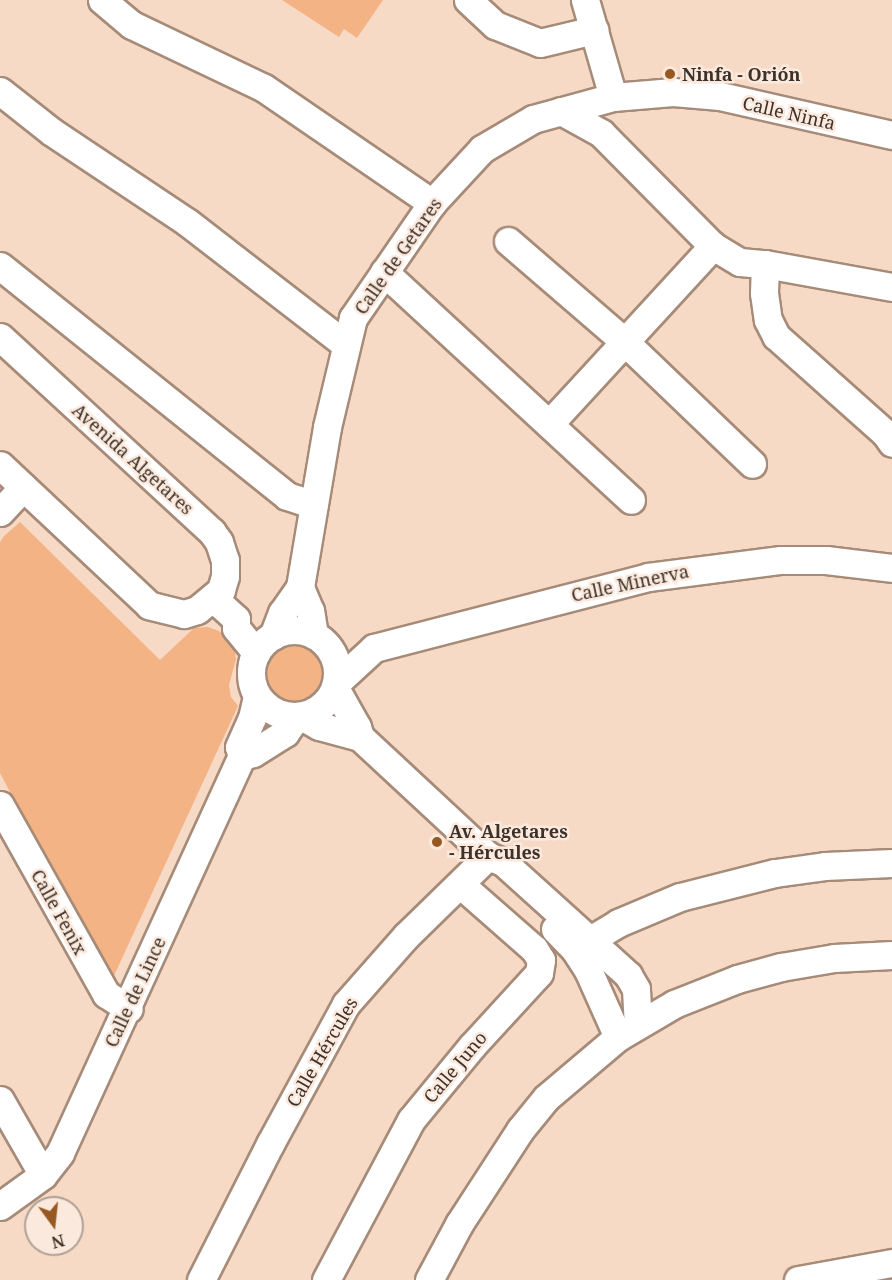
<!DOCTYPE html>
<meta charset="utf-8">
<style>
body{margin:0}
#map{position:relative;width:892px;height:1280px;overflow:hidden;background:#f7dac5;font-family:"Noto Serif",serif}
div>[style]{position:absolute}
[style*='--x']{left:calc(var(--x)*1px);top:calc(var(--y)*1px);width:calc(var(--w)*1px);rotate:calc(var(--a)*1deg)}
.green>*{inset:0;background:#f4b384}
.round{border-radius:50%}
.roads{filter:drop-shadow(2px 0 #a68b79) drop-shadow(-2px 0 #a68b79) drop-shadow(0 2px #a68b79) drop-shadow(0 -2px #a68b79)}
.minor>*{height:27px;margin:-13.5px;padding:0 13.5px;transform-origin:13.5px;border-radius:13.5px;background:#fff}
.minor>.ring{margin:-13.5px;padding:0;box-sizing:content-box;background:none;border:27px solid #fff;border-radius:50%}
.dots>*{width:16px;height:16px;translate:-50% -50%;box-sizing:border-box;border:3px solid #fce9dd;border-radius:50%}
span{translate:-50% -50%;white-space:nowrap;text-align:center;line-height:1.15;-webkit-text-stroke:5px #fce9dd;paint-order:stroke}
.poi-label{font-size:18px;color:#3d322a;font-weight:700}
.left{translate:0 -50%;text-align:left}
.street-label{font-size:18px;color:#3d322a}
.north{position:absolute;left:24px;top:1196px;width:60px;height:60px;box-sizing:border-box;background:#fce9dd;border:2px solid #b0a095;border-radius:50%;rotate:165deg;font-size:16px;font-weight:700;line-height:24px;text-align:center;color:#3d322a}
.north::after{content:'';display:block;margin:auto;width:21px;height:27px;background:#985822;clip-path:polygon(50% 0,100% 100%,50% 72%,0 100%)}
</style>
<div id="map">
<div class="green">
<div style="clip-path:polygon(282px 0,383px 0,357px 38px,344px 29px,339px 37px)"></div>
<div style="clip-path:polygon(20px 522px,160px 660px,194px 628px,208px 627px,219px 631px,234px 645px,236px 659px,229px 685px,231px 697px,238px 706px,113px 978px,106px 975px,0 773px,0 542px,4px 536px)"></div>
<div class="round" style="left:263px;top:643px;width:60px;height:60px"></div>
</div>
<div class="roads">
<div class="minor">
<div style="--x:102;--y:0;--w:39;--a:40"></div>
<div style="--x:132;--y:25;--w:146;--a:25.5"></div>
<div style="--x:264;--y:88;--w:204;--a:34.4"></div>
<div style="--x:468;--y:0;--w:37;--a:43"></div>
<div style="--x:495;--y:25;--w:48;--a:21.8"></div>
<div style="--x:540;--y:43;--w:56;--a:-13.5"></div>
<div style="--x:585;--y:0;--w:101;--a:73.9"></div>
<div style="--x:0;--y:91;--w:66;--a:38.3"></div>
<div style="--x:52;--y:132;--w:162;--a:33.7"></div>
<div style="--x:187;--y:222;--w:201;--a:37.7"></div>
<div style="--x:561;--y:111;--w:46;--a:28.8"></div>
<div style="--x:601;--y:133;--w:159;--a:45.3"></div>
<div style="--x:713;--y:246;--w:31;--a:31"></div>
<div style="--x:740;--y:262;--w:25;--a:5"></div>
<div style="--x:765;--y:264;--w:129;--a:10.3"></div>
<div style="--x:508;--y:241;--w:155;--a:40.8"></div>
<div style="--x:625;--y:342;--w:176;--a:43.8"></div>
<div style="--x:765;--y:264;--w:29;--a:92"></div>
<div style="--x:764;--y:293;--w:27;--a:82"></div>
<div style="--x:768;--y:320;--w:18;--a:63"></div>
<div style="--x:776;--y:336;--w:146;--a:41.7"></div>
<div style="--x:885;--y:433;--w:12;--a:55"></div>
<div style="--x:0;--y:266;--w:368;--a:38.7"></div>
<div style="--x:287;--y:496;--w:28;--a:18"></div>
<div style="--x:384;--y:272;--w:336;--a:42.7"></div>
<div style="--x:0;--y:337;--w:288;--a:42.6"></div>
<div style="--x:212;--y:532;--w:12;--a:55"></div>
<div style="--x:219;--y:542;--w:19;--a:72"></div>
<div style="--x:225;--y:560;--w:16;--a:90"></div>
<div style="--x:225;--y:576;--w:15;--a:106"></div>
<div style="--x:221;--y:590;--w:31;--a:140"></div>
<div style="--x:197;--y:610;--w:14;--a:163"></div>
<div style="--x:184;--y:614;--w:36;--a:-166"></div>
<div style="--x:149;--y:605;--w:204;--a:-136.8"></div>
<div style="--x:550;--y:423;--w:241;--a:-47.4"></div>
<div style="--x:0;--y:512;--w:34;--a:-47"></div>
<div style="--x:213;--y:598;--w:31;--a:42"></div>
<div style="--x:236;--y:619;--w:9;--a:90"></div>
<div style="--x:236;--y:628;--w:32;--a:51"></div>
<div class="ring" style="left:251px;top:630px;width:59px;height:59px"></div>
<div style="--x:314;--y:635;--w:24;--a:-99"></div>
<div style="--x:310;--y:611;--w:26;--a:-113"></div>
<div style="--x:300;--y:587;--w:162;--a:-80.4"></div>
<div style="--x:327;--y:427;--w:112;--a:-76.6"></div>
<div style="--x:353;--y:318;--w:140;--a:-55.5"></div>
<div style="--x:432;--y:203;--w:74;--a:-47.2"></div>
<div style="--x:482;--y:149;--w:59;--a:-30.5"></div>
<div style="--x:533;--y:119;--w:83;--a:-15.4"></div>
<div style="--x:613;--y:97;--w:60;--a:-4.8"></div>
<div style="--x:673;--y:92;--w:47;--a:4.9"></div>
<div style="--x:720;--y:96;--w:176;--a:12.8"></div>
<div style="--x:273;--y:636;--w:25;--a:-69"></div>
<div style="--x:282;--y:613;--w:32;--a:-55"></div>
<div style="--x:336;--y:683;--w:52;--a:-42.6"></div>
<div style="--x:374;--y:648;--w:283;--a:-14.5"></div>
<div style="--x:648;--y:577;--w:134;--a:-7.3"></div>
<div style="--x:781;--y:560;--w:45;--a:0"></div>
<div style="--x:826;--y:560;--w:66;--a:6.9"></div>
<div style="--x:335;--y:688;--w:45;--a:60.6"></div>
<div style="--x:357;--y:727;--w:10;--a:73"></div>
<div style="--x:360;--y:737;--w:175;--a:42.9"></div>
<div style="--x:488;--y:856;--w:16;--a:22"></div>
<div style="--x:503;--y:862;--w:169;--a:42.1"></div>
<div style="--x:628;--y:975;--w:16;--a:60"></div>
<div style="--x:636;--y:989;--w:34;--a:87"></div>
<div style="--x:301;--y:716;--w:21;--a:29"></div>
<div style="--x:319;--y:726;--w:42;--a:15"></div>
<div style="--x:242;--y:756;--w:11;--a:-15"></div>
<div style="--x:253;--y:753;--w:38;--a:-32"></div>
<div style="--x:285;--y:733;--w:19;--a:-55"></div>
<div style="--x:0;--y:805;--w:217;--a:60.7"></div>
<div style="--x:106;--y:994;--w:27;--a:33"></div>
<div style="--x:555;--y:929;--w:29;--a:46"></div>
<div style="--x:575;--y:950;--w:24;--a:57"></div>
<div style="--x:588;--y:970;--w:73;--a:65.9"></div>
<div style="--x:590;--y:940;--w:33;--a:-31"></div>
<div style="--x:618;--y:923;--w:67;--a:-22.8"></div>
<div style="--x:680;--y:897;--w:98;--a:-14.2"></div>
<div style="--x:775;--y:873;--w:50;--a:-8"></div>
<div style="--x:825;--y:866;--w:67;--a:-2.6"></div>
<div style="--x:0;--y:1100;--w:86;--a:60.2"></div>
<div style="--x:0;--y:1206;--w:53;--a:-35.8"></div>
<div style="--x:43;--y:1175;--w:28;--a:-52"></div>
<div style="--x:60;--y:1153;--w:437;--a:-65.4"></div>
<div style="--x:242;--y:756;--w:9;--a:-108"></div>
<div style="--x:239;--y:747;--w:32;--a:-66"></div>
<div style="--x:252;--y:718;--w:22;--a:-77"></div>
<div style="--x:201;--y:1280;--w:153;--a:-63.1"></div>
<div style="--x:270;--y:1144;--w:159;--a:-61.5"></div>
<div style="--x:346;--y:1004;--w:91;--a:-48.6"></div>
<div style="--x:406;--y:936;--w:115;--a:-44.3"></div>
<div style="--x:326;--y:1280;--w:181;--a:-62"></div>
<div style="--x:411;--y:1120;--w:96;--a:-50.5"></div>
<div style="--x:472;--y:1046;--w:99;--a:-47.5"></div>
<div style="--x:539;--y:973;--w:13;--a:-81"></div>
<div style="--x:541;--y:960;--w:13;--a:-122"></div>
<div style="--x:534;--y:949;--w:98;--a:-138.7"></div>
<div style="--x:429;--y:1280;--w:64;--a:-61.8"></div>
<div style="--x:459;--y:1224;--w:112;--a:-57"></div>
<div style="--x:520;--y:1130;--w:41;--a:-50.9"></div>
<div style="--x:546;--y:1098;--w:94;--a:-40.3"></div>
<div style="--x:618;--y:1037;--w:65;--a:-30.5"></div>
<div style="--x:674;--y:1004;--w:68;--a:-21.6"></div>
<div style="--x:737;--y:979;--w:46;--a:-15.3"></div>
<div style="--x:781;--y:967;--w:54;--a:-9.6"></div>
<div style="--x:834;--y:958;--w:58;--a:-3"></div>
<div style="--x:798;--y:1280;--w:96;--a:-10.3"></div>
</div>
</div>
<div class="dots">
<div style="left:670px;top:74px;background:#985822"></div>
<div style="left:437px;top:842px;background:#985822"></div>
</div>
<div class="poi-label">
<span class="left" style="left:682px;top:74px">Ninfa - Orión</span>
<span class="left" style="left:449px;top:842px">Av. Algetares<br>- Hércules</span>
</div>
<div class="street-label">
<span style="left:789px;top:113px;rotate:13deg">Calle Ninfa</span>
<span style="left:398px;top:256px;rotate:-55deg">Calle de Getares</span>
<span style="left:133px;top:459px;rotate:42deg">Avenida Algetares</span>
<span style="left:630px;top:583px;rotate:-12deg">Calle Minerva</span>
<span style="left:59px;top:912px;rotate:61deg">Calle Fenix</span>
<span style="left:135px;top:992px;rotate:-65deg">Calle de Lince</span>
<span style="left:322px;top:1052px;rotate:-60deg">Calle Hércules</span>
<span style="left:455px;top:1067px;rotate:-50deg">Calle Juno</span>
</div>
<div class="north">N</div>
</div>
